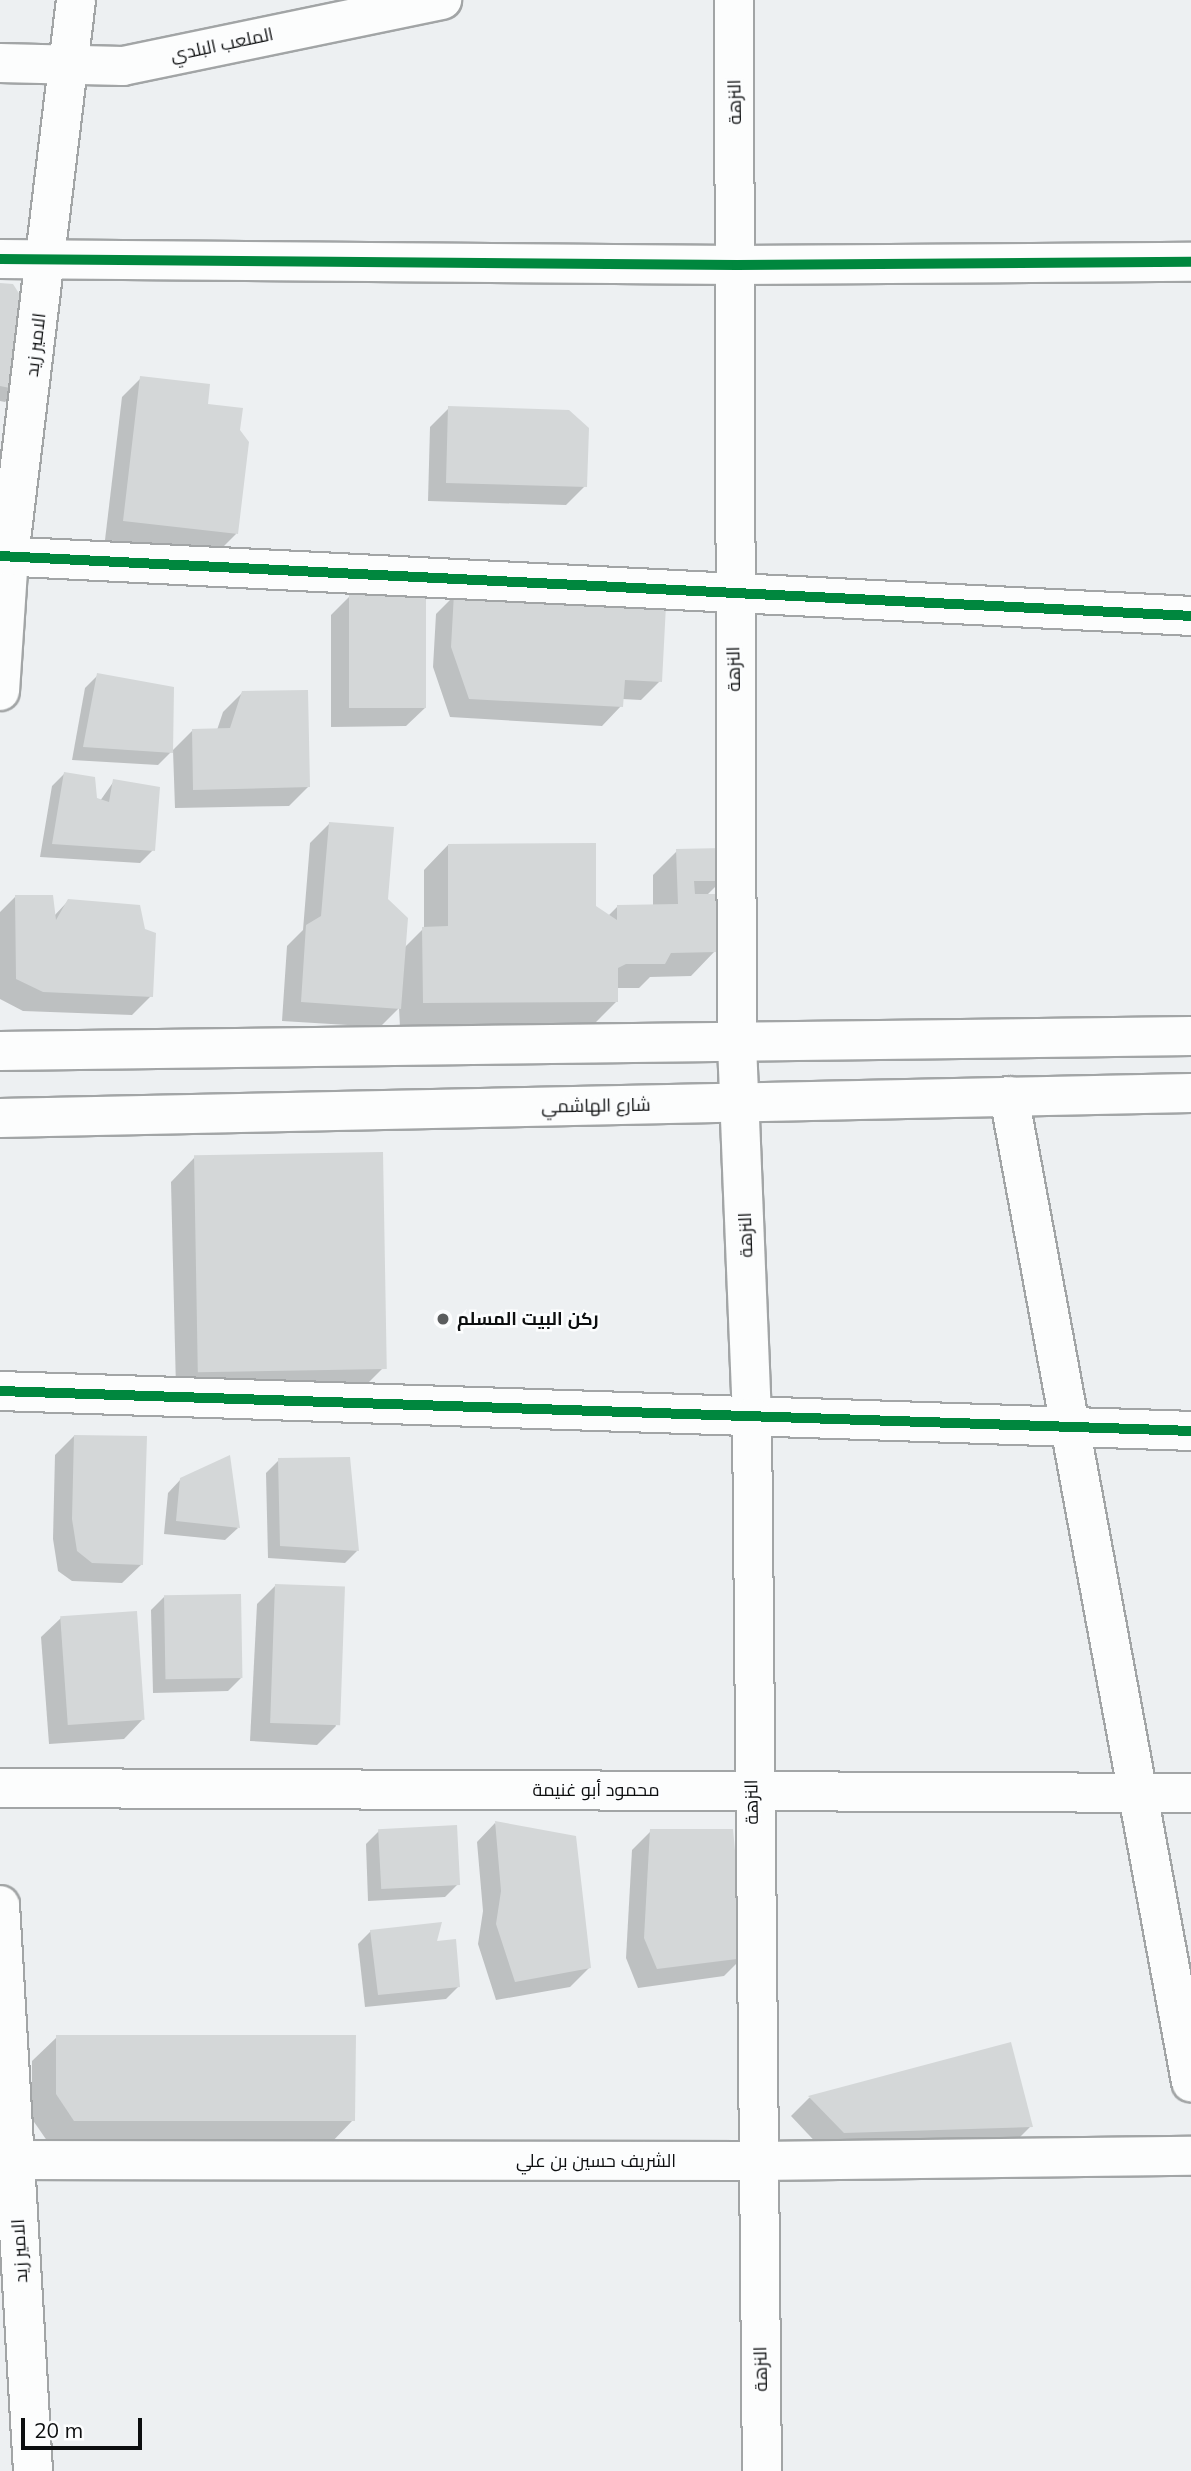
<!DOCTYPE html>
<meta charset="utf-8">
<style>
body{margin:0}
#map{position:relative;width:1191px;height:2471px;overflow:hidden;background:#edf0f2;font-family:Mulish,Cairo,sans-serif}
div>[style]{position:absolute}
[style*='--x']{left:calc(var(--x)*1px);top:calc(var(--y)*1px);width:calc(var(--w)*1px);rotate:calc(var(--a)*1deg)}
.shadow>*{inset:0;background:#0003}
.building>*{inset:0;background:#d4d7d8;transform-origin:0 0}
.roads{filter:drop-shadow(2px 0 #a2a5a6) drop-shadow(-2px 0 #a2a5a6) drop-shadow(0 2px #a2a5a6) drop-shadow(0 -2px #a2a5a6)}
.minor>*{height:38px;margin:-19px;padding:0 19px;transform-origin:19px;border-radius:19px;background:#fcfdfd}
.secondary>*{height:38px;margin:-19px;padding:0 19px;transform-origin:19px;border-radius:19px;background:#fcfdfd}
.cycleway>*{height:10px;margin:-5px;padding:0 5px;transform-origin:5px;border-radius:5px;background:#00873e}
.dots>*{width:19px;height:19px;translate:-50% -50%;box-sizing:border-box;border:4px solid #fcfdfe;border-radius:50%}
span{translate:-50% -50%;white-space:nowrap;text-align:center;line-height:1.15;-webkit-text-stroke:5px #fcfdfe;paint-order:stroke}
.street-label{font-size:18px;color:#0c0e0f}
.poi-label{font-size:18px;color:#0c0e0f;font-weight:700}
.left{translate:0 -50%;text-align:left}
.scale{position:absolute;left:21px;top:2418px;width:121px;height:32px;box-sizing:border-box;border:4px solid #0c0e0f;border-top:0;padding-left:9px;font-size:21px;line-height:24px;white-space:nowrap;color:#0c0e0f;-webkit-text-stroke:5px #fcfdfe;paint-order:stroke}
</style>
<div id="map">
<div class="shadow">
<div style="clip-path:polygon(0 285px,18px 389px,5px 402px,0 401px)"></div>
<div style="clip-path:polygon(141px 378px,206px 405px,236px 534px,217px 553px,105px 540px,122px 397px)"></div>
<div style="clip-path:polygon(449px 408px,585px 486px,566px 505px,428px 501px,430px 427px)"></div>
<div style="clip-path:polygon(455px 595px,660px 681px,641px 700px,622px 699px,621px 706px,602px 726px,450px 717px,433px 667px,436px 614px)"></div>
<div style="clip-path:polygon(350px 596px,426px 707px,406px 726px,331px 727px,331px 615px)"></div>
<div style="clip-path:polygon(98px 675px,171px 752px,158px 765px,72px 760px,85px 688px)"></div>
<div style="clip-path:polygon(242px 693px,308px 787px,289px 806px,175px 808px,173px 750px,192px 731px,217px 730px,223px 712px)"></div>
<div style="clip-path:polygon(65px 773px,100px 801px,114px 781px,153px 850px,140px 863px,40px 857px,52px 786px)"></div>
<div style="clip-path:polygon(329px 824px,386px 900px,404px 948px,424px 928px,424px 870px,448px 845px,608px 916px,617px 907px,653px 906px,653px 875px,677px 851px,722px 880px,706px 896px,715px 951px,691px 976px,650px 977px,639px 988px,616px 988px,617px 1001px,592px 1026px,400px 1027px,399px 1008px,380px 1027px,282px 1021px,287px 946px,303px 930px,310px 843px)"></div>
<div style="clip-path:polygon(15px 897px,54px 916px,68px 901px,151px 996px,132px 1015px,23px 1011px,0 999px,0 912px)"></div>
<div style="clip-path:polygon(195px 1157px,383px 1368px,359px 1392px,176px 1389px,171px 1182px)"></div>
<div style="clip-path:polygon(74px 1436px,142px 1564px,122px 1583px,72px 1581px,58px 1571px,53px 1539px,55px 1455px)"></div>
<div style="clip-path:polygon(279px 1460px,358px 1550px,345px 1563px,268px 1558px,266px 1473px)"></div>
<div style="clip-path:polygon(181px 1479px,238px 1528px,225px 1540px,164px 1534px,168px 1493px)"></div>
<div style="clip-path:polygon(276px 1585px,336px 1726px,317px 1745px,250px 1741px,257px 1604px)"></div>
<div style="clip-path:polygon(164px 1597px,241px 1678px,228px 1691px,153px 1693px,151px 1610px)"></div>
<div style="clip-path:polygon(61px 1618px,143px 1719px,124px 1739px,49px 1744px,41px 1637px)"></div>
<div style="clip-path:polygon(495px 1823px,589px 1968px,570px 1987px,496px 2000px,478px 1944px,483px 1911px,477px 1842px)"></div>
<div style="clip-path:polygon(379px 1831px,458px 1884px,445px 1897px,368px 1901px,366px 1844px)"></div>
<div style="clip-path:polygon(651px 1831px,743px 1957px,724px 1976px,638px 1988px,626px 1958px,632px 1850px)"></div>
<div style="clip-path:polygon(371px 1931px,435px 1943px,459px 1986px,446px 1999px,365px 2007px,358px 1944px)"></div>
<div style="clip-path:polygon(57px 2037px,353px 2120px,329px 2145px,50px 2145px,32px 2119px,32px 2061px)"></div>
<div style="clip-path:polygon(1009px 2044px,1031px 2126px,1012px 2145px,824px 2151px,791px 2116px,809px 2098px)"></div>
</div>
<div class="building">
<div style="clip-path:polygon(0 283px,13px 284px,27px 306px,20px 390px,0 386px)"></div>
<div style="clip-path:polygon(140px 376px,210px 384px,208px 404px,243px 408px,240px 430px,249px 442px,238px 534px,123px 521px)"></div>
<div style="clip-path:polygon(448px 406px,569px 410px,589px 428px,587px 487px,446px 483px)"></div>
<div style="clip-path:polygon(454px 593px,666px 605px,662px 682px,625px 680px,623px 707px,469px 699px,451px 647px)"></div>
<div style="left:349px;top:594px;width:77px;height:114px"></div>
<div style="clip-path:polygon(97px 673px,174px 687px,173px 753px,83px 747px)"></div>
<div style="clip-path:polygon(308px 690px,310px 787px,193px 790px,192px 729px,230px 728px,242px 691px)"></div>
<div style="clip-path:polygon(64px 772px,95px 777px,97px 798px,109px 802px,113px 779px,160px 787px,155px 851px,52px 844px)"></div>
<div style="clip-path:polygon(329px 822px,394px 827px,388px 899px,408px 918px,401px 1009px,301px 1002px,306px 925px,321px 916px)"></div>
<div style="clip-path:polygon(596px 843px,596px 906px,617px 920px,617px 905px,678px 904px,676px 849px,723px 848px,723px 881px,694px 881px,695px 894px,716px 894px,717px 952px,671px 953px,665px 964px,626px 964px,618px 968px,618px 1002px,423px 1003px,422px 927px,448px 926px,448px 844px)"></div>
<div style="clip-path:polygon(15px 895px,53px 895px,56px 920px,68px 899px,140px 905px,145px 929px,156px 933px,153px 997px,43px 992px,16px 979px)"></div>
<div style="left:383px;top:1152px;width:217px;height:189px;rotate:89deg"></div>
<div style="clip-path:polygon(74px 1435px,147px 1436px,143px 1565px,92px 1563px,77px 1551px,72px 1519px)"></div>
<div style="clip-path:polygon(230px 1455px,240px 1528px,176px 1521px,180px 1478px)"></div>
<div style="clip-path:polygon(350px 1457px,359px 1551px,280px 1546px,278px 1458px)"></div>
<div style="left:275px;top:1584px;width:70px;height:139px;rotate:2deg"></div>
<div style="left:241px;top:1594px;width:84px;height:77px;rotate:89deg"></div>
<div style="left:137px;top:1611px;width:109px;height:77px;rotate:86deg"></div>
<div style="clip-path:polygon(495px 1821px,576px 1836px,591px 1968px,515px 1982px,496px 1924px,501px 1891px)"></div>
<div style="left:457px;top:1825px;width:60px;height:79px;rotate:87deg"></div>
<div style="clip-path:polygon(650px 1829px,733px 1829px,745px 1958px,657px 1969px,644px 1938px)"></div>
<div style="clip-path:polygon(442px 1922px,437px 1941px,456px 1939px,460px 1987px,378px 1995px,370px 1930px)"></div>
<div style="clip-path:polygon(56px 2035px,356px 2035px,355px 2121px,74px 2121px,56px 2094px)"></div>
<div style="clip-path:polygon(1011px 2042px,1033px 2127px,844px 2133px,808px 2096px)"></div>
</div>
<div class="roads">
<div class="minor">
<div style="--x:734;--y:0;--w:1044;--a:89.84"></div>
<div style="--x:0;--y:63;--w:123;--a:1.4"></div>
<div style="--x:123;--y:66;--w:326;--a:-11.7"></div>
<div style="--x:0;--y:259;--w:737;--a:0.47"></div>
<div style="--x:737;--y:265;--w:454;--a:-0.4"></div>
<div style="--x:0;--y:556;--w:1193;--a:2.88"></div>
<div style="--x:0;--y:691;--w:135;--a:-86.2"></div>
<div style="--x:9;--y:556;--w:560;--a:-83.13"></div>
<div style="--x:1009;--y:1096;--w:1003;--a:79.54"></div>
<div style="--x:0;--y:1391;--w:1192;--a:1.92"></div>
<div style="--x:0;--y:1788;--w:1191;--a:0.24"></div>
<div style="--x:0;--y:1905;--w:567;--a:86.66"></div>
<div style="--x:0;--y:2160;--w:758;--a:0.08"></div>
<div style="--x:758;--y:2161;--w:433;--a:-0.7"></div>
</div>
<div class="secondary">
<div style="--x:737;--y:1044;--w:373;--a:87.7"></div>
<div style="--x:752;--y:1417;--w:1054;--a:89.46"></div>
<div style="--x:0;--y:1051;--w:1191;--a:-0.72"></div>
<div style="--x:0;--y:1118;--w:1191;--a:-1.2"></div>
</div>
</div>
<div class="cycleway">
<div style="--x:0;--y:259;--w:737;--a:0.47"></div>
<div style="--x:737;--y:265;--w:454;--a:-0.4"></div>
<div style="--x:0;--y:556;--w:1193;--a:2.88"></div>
<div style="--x:0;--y:1391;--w:1192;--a:1.92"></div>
</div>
<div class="dots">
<div style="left:443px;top:1319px;background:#5b5d5e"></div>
</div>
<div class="street-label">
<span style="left:222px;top:45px;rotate:-12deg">الملعب البلدي</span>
<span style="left:735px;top:102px;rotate:-91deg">النزهة</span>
<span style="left:36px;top:345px;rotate:-83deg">الامير زيد</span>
<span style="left:734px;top:669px;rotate:-91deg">النزهة</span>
<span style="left:596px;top:1106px;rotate:-1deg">شارع الهاشمي</span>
<span style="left:746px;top:1235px;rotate:-92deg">النزهة</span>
<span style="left:596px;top:1790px">محمود أبو غنيمة</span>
<span style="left:752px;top:1802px;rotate:-91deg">النزهة</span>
<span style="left:596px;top:2161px">الشريف حسين بن علي</span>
<span style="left:20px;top:2251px;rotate:-93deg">الامير زيد</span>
<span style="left:761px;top:2369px;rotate:-91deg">النزهة</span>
</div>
<div class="poi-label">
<span class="left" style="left:457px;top:1319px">ركن البيت المسلم</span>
</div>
<div class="scale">20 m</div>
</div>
